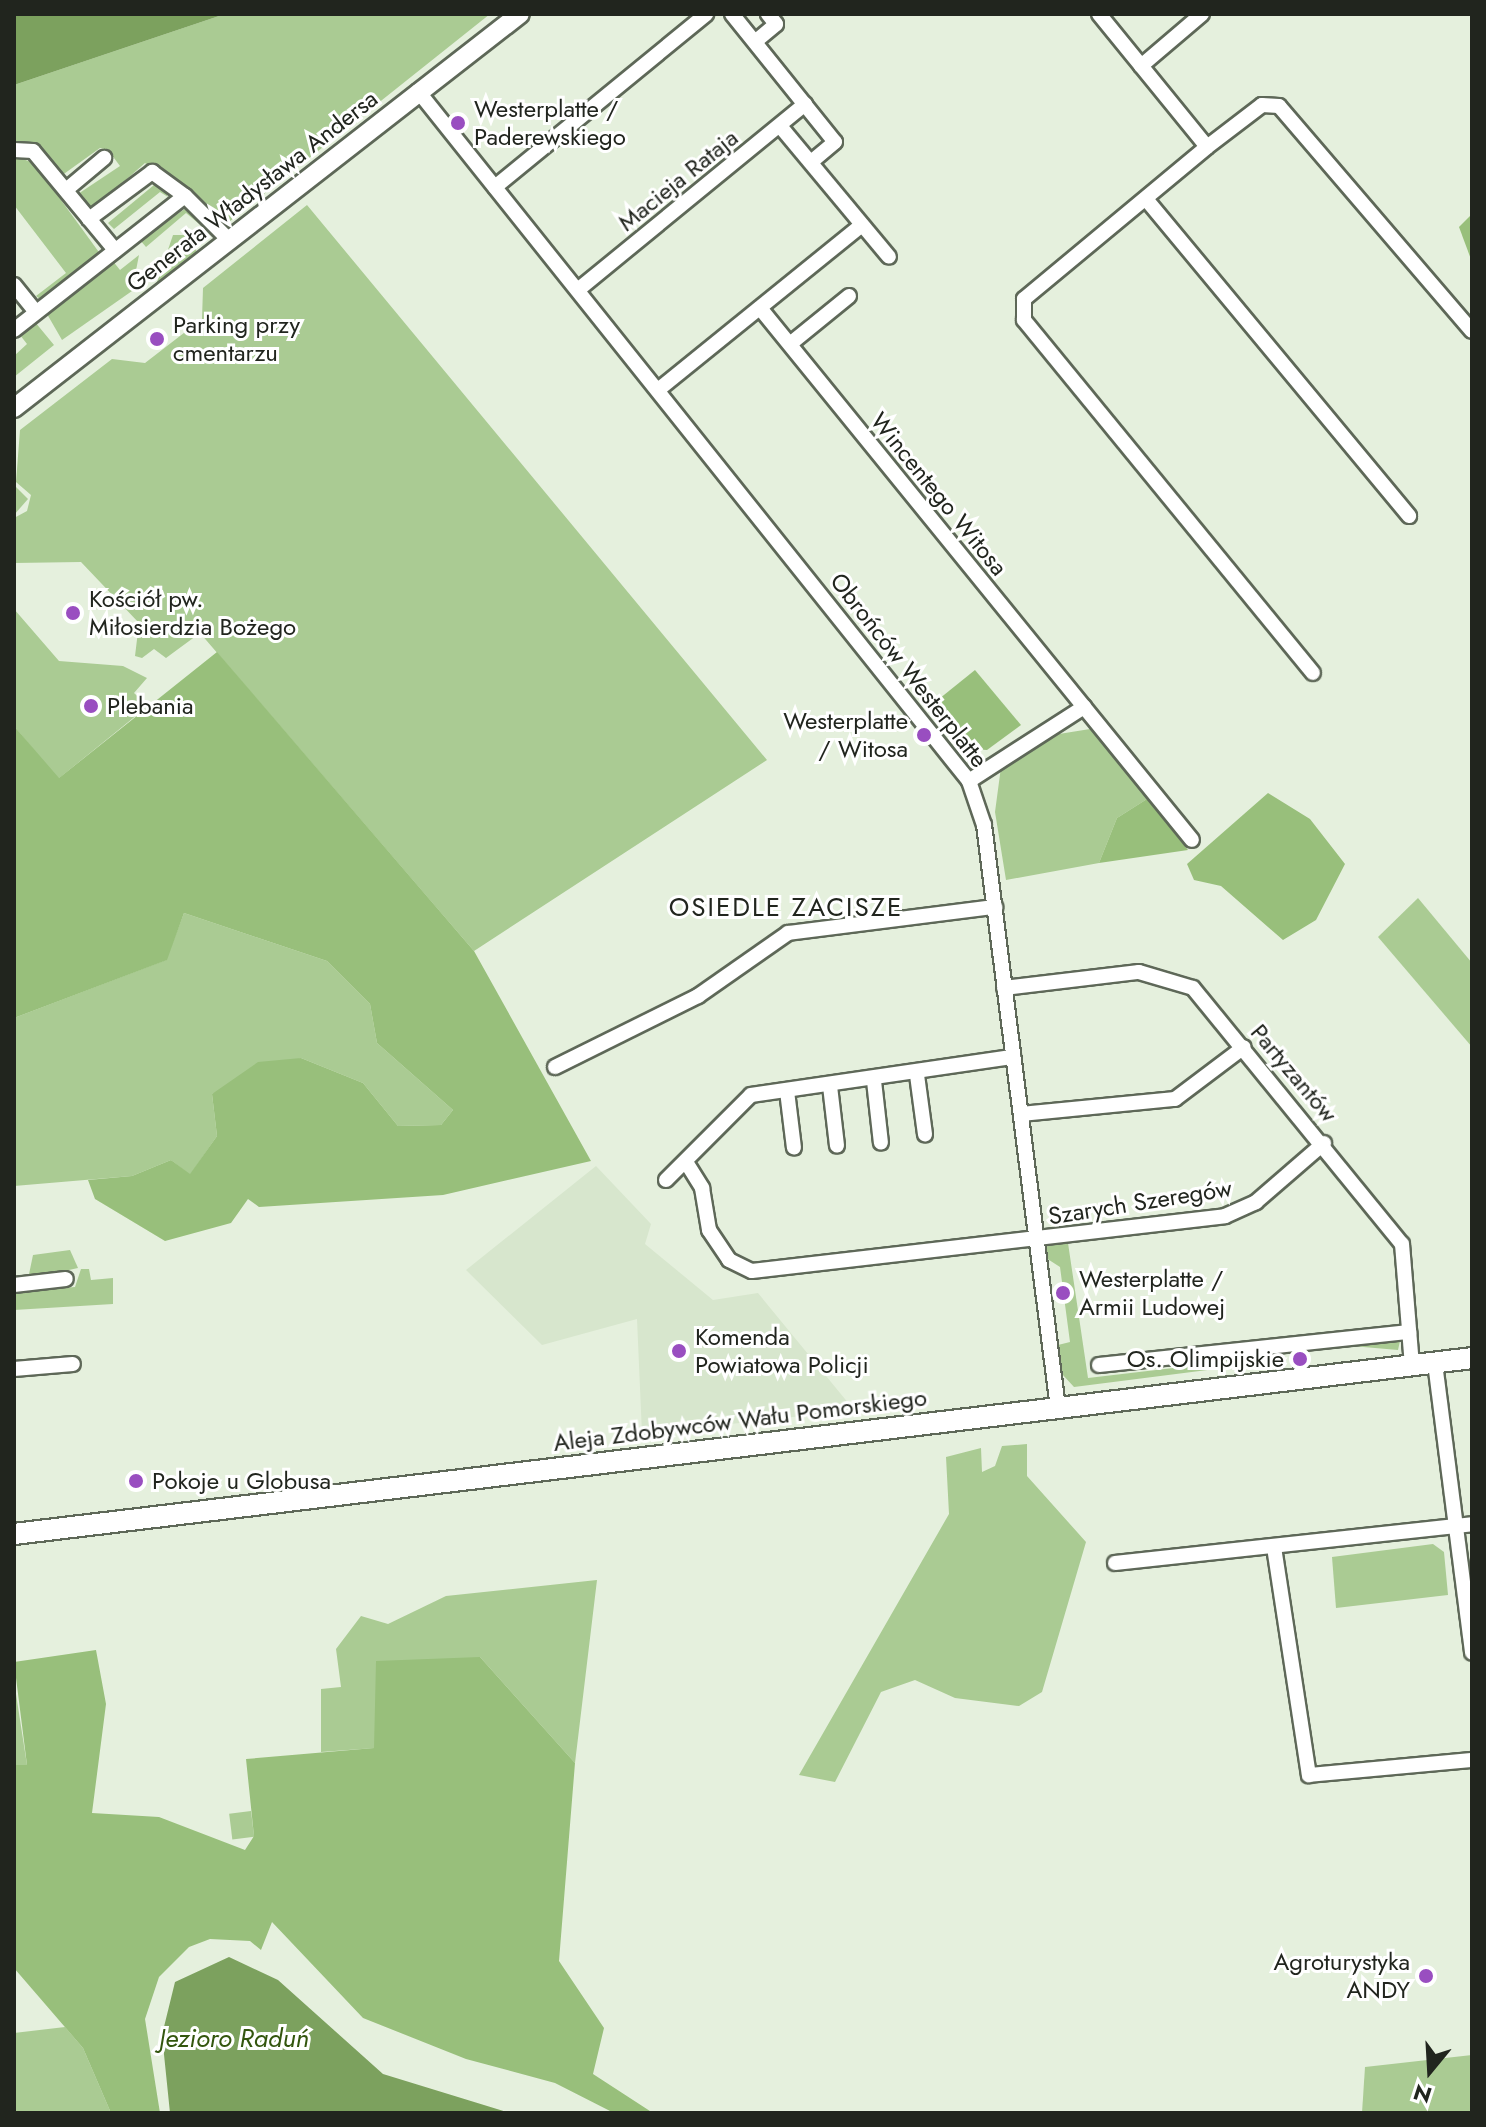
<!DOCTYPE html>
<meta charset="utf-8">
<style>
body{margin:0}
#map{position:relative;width:1486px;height:2127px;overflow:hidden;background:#e5f0dd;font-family:Jost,sans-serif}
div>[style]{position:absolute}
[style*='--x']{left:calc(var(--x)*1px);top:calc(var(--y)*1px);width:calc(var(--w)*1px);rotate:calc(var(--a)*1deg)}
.built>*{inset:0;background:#d7e6cd}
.green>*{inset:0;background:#aacb93;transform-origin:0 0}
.forest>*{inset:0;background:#98bf7b}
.water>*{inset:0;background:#7ca15e}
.roads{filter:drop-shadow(2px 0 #5e6858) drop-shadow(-2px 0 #5e6858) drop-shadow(0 2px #5e6858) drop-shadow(0 -2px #5e6858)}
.street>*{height:14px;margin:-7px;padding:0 7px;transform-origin:7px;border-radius:7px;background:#fff}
.secondary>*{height:18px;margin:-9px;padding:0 9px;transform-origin:9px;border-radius:9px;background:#fff}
.primary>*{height:20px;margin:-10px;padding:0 10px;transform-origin:10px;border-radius:10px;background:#fff}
.dots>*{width:22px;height:22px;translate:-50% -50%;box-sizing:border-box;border:4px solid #fff;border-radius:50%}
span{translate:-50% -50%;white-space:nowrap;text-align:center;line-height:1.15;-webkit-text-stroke:6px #fff;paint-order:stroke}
.poi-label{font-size:24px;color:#21251e}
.left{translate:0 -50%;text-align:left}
.right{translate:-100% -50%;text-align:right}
.street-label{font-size:24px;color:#21251e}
.neighbourhood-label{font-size:26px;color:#21251e;letter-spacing:2px}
.water-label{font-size:26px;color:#33560e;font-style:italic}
.frame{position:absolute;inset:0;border:16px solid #21251e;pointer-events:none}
.north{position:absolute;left:1390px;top:2031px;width:80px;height:80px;-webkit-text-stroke:6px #fff;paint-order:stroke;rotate:198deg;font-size:22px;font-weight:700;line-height:32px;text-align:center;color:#21251e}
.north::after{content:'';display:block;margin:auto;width:28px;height:36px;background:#21251e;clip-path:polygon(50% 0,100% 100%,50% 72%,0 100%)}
</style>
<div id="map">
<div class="built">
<div style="clip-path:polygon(596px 1166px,651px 1224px,645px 1244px,713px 1300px,758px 1293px,854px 1410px,642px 1434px,637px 1319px,542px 1345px,466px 1270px)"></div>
</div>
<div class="green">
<div style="clip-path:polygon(225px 14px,490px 14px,229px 222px,145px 163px,93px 209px,78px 194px,120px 166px,108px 150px,100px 148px,61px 176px,35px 143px,14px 142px,14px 85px)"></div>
<div style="clip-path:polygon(14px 156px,34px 163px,101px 255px,41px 300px,36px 296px,66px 273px,14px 205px)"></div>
<div style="clip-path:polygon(150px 178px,160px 180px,168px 197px,160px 192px,114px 229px,108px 223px,154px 185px)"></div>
<div style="clip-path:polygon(307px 205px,767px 760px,474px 951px,200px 633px,166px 658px,154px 649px,142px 658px,135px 656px,139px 623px,81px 562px,14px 563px,14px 518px,27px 511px,31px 495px,16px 482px,20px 430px,112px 359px,145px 363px,202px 319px,203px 288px)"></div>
<div style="clip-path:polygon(189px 206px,216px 238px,186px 213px,146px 247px,140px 240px)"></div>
<div style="clip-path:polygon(173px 235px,189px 235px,197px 252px,156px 285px)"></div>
<div style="clip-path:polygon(139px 255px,132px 291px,62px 340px,47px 314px,112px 260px,120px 270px)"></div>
<div style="clip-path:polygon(35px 322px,54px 345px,14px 377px,14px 356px,27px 344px,20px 335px)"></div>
<div style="clip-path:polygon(14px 485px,28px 499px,14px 515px)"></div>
<div style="clip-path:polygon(14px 609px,59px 661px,123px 666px,147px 678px,134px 693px,148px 706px,58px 779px,14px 726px)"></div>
<div style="clip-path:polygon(1090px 729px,1147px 799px,1117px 818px,1099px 863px,1006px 880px,995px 812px,1001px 767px,1059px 734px)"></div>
<div style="clip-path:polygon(1418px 898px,1472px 963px,1472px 1047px,1378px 937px)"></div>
<div style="clip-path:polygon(184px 913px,327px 961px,370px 1004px,377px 1043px,453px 1110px,441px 1125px,398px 1126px,363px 1083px,301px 1058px,212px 1094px,217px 1136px,190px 1175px,171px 1160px,132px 1176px,14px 1186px,14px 1018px,166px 960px)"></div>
<div style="clip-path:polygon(1048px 1238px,1068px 1243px,1088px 1378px,1250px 1359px,1231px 1367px,1074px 1387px,1062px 1374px,1058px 1345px,1070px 1342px,1060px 1267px,1046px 1258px)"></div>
<div style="clip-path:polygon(70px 1250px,78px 1268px,28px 1279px,33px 1255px)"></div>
<div style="clip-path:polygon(81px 1269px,89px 1269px,91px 1280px,113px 1278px,113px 1304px,14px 1310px,14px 1292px,75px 1287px)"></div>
<div style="clip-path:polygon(1400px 1341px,1398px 1350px,1352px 1346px)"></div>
<div style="clip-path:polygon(1027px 1444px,1027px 1476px,1086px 1542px,1042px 1692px,1019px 1706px,955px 1698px,915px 1680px,895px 1687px,881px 1692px,835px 1782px,799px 1775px,949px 1514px,946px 1457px,981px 1448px,982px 1472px,995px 1466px,1002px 1446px)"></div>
<div style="clip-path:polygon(1433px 1544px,1444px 1552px,1448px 1595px,1336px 1608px,1332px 1557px)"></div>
<div style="clip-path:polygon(597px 1580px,575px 1763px,480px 1657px,375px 1748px,321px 1752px,321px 1689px,341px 1687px,336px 1649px,361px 1616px,388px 1624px,446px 1596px)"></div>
<div style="clip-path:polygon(14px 1681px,27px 1765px,14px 1765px)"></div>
<div style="left:251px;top:1811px;width:26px;height:22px;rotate:83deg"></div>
<div style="clip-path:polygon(65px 2027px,83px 2048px,111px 2113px,14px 2113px,14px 2033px)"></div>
<div style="clip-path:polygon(1472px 2055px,1472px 2113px,1362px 2113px,1365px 2067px)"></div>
</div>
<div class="forest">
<div style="clip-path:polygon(1472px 214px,1472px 262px,1459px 227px)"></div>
<div style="clip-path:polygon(217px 652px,474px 951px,591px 1161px,443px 1195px,259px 1207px,248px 1199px,231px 1223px,165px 1241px,95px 1199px,88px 1180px,132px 1176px,171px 1160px,190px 1174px,217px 1136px,212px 1094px,258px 1062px,301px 1058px,363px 1083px,398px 1126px,441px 1125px,453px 1110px,377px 1043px,370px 1004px,327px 961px,184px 913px,167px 960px,14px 1018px,14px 726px,59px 778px)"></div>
<div style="clip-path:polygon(975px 670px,1021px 725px,987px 750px,972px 749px,934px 703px)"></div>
<div style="clip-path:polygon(1268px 793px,1310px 819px,1345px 864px,1316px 920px,1283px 940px,1221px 886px,1194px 880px,1187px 864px)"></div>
<div style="clip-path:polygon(1147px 799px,1188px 850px,1099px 863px,1117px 818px)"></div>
<div style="clip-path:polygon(96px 1650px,106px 1704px,92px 1813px,159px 1817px,245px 1850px,254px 1836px,246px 1759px,374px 1748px,376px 1661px,480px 1657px,575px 1763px,559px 1961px,604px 2028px,593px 2074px,653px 2113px,614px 2113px,555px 2083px,466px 2059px,363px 2018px,272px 1922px,261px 1950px,250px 1941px,210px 1939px,189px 1947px,159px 1977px,145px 2019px,160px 2113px,111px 2113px,83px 2048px,14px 1968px,14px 1765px,27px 1765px,14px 1662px)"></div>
</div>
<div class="water">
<div style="clip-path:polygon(14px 14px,225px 14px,14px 85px)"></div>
<div style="clip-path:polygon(229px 1957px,278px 1980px,383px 2074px,510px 2113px,170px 2113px,162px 2035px,175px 1982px)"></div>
</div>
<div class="roads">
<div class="street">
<div style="--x:732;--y:14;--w:164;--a:51.2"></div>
<div style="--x:835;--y:142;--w:31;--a:140"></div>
<div style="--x:1099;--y:14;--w:171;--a:50.9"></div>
<div style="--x:1207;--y:147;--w:238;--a:140.3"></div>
<div style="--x:1024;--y:299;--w:21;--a:90"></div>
<div style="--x:1024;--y:320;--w:456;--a:50.7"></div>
<div style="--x:756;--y:41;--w:26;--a:-40"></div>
<div style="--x:776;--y:24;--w:13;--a:-129"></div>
<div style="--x:1141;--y:66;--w:80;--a:-40.4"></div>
<div style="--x:418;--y:91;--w:883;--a:51.39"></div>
<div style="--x:969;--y:781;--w:46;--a:71.2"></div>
<div style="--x:984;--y:825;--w:588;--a:82.77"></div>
<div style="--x:780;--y:126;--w:170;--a:50.2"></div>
<div style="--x:1207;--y:147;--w:69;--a:-37.4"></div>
<div style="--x:1262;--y:105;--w:17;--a:3"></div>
<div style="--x:1279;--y:106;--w:296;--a:49.4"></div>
<div style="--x:14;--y:150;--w:19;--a:3"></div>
<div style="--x:33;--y:151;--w:129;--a:50.4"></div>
<div style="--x:495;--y:187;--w:273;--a:-39.3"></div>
<div style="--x:66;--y:190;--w:50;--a:-40.1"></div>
<div style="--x:1146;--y:199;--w:412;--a:50.3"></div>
<div style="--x:89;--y:219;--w:79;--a:-36.7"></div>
<div style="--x:152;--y:172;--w:41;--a:36"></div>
<div style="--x:14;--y:285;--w:32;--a:51"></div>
<div style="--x:579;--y:289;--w:292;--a:-39.3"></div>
<div style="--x:760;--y:308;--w:685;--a:50.92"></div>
<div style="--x:14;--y:330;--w:217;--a:-38.1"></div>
<div style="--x:185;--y:196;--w:64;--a:45"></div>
<div style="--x:790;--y:344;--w:76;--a:-39.1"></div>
<div style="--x:658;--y:390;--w:262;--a:-39"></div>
<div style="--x:969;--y:781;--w:137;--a:-32.8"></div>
<div style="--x:1004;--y:988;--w:136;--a:-6.8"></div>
<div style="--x:1139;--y:972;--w:56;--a:16.5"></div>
<div style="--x:1193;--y:988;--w:330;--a:50.8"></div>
<div style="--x:1402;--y:1244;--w:121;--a:85.3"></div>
<div style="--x:555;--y:1067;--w:160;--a:-26.4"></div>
<div style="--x:698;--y:996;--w:110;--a:-35"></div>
<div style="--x:788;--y:933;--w:209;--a:-7.2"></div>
<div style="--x:917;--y:1075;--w:60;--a:82.3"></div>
<div style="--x:874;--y:1081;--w:62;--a:83.6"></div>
<div style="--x:830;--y:1086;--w:60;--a:83.3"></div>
<div style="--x:787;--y:1091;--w:57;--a:83"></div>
<div style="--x:1021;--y:1114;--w:155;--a:-5.6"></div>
<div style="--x:1175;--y:1099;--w:86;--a:-37"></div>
<div style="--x:686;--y:1162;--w:31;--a:58"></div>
<div style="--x:702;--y:1188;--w:43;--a:80.5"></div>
<div style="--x:709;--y:1230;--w:36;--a:56"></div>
<div style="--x:729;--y:1260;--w:25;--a:26"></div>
<div style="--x:752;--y:1271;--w:476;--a:-6.6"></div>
<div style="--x:1225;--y:1216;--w:34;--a:-24"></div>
<div style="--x:1256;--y:1202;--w:90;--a:-40.9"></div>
<div style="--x:666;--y:1180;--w:120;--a:-45"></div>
<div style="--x:751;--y:1095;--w:265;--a:-8.3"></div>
<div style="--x:14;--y:1285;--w:52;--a:-6.6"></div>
<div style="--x:1435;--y:1363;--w:292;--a:82.7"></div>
<div style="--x:1099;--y:1365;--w:312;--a:-6.1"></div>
<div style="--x:14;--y:1369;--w:59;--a:-4.8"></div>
<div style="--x:1274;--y:1547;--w:231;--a:81.3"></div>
<div style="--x:1309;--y:1775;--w:164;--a:-5.3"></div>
<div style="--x:1115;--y:1563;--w:359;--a:-6.2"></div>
</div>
<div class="secondary">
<div style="--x:14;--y:408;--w:641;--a:-37.91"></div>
</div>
<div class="primary">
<div style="--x:14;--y:1534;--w:1469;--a:-6.88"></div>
</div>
</div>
<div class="dots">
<div style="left:458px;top:123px;background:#994ec0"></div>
<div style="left:157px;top:339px;background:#994ec0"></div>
<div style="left:73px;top:613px;background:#994ec0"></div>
<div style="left:91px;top:706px;background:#994ec0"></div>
<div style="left:924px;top:735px;background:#994ec0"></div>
<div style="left:1063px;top:1293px;background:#994ec0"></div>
<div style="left:679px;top:1351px;background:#994ec0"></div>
<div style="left:1300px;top:1359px;background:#994ec0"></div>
<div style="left:136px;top:1481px;background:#994ec0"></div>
<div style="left:1426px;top:1976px;background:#994ec0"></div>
</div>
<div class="poi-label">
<span class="left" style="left:474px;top:123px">Westerplatte /<br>Paderewskiego</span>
<span class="left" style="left:173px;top:339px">Parking przy<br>cmentarzu</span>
<span class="left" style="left:89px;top:613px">Kościół pw.<br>Miłosierdzia Bożego</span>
<span class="left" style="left:107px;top:706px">Plebania</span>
<span class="right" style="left:908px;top:735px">Westerplatte<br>/ Witosa</span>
<span class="left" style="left:1079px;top:1293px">Westerplatte /<br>Armii Ludowej</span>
<span class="left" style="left:695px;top:1351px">Komenda<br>Powiatowa Policji</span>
<span class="right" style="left:1284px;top:1359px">Os. Olimpijskie</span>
<span class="left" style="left:152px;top:1481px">Pokoje u Globusa</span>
<span class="right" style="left:1410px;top:1976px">Agroturystyka<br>ANDY</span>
</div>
<div class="street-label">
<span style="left:678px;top:180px;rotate:-39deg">Macieja Rataja</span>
<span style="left:252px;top:191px;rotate:-38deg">Generała Władysława Andersa</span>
<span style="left:939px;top:494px;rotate:51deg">Wincentego Witosa</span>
<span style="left:909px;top:670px;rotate:52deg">Obrońców Westerplatte</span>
<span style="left:1294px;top:1073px;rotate:50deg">Partyzantów</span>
<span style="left:1140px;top:1202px;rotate:-9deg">Szarych Szeregów</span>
<span style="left:740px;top:1420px;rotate:-7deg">Aleja Zdobywców Wału Pomorskiego</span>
</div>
<div class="neighbourhood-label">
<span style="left:786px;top:908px">OSIEDLE ZACISZE</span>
</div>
<div class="water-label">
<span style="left:234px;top:2039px">Jezioro Raduń</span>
</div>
<div class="frame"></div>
<div class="north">N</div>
</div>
